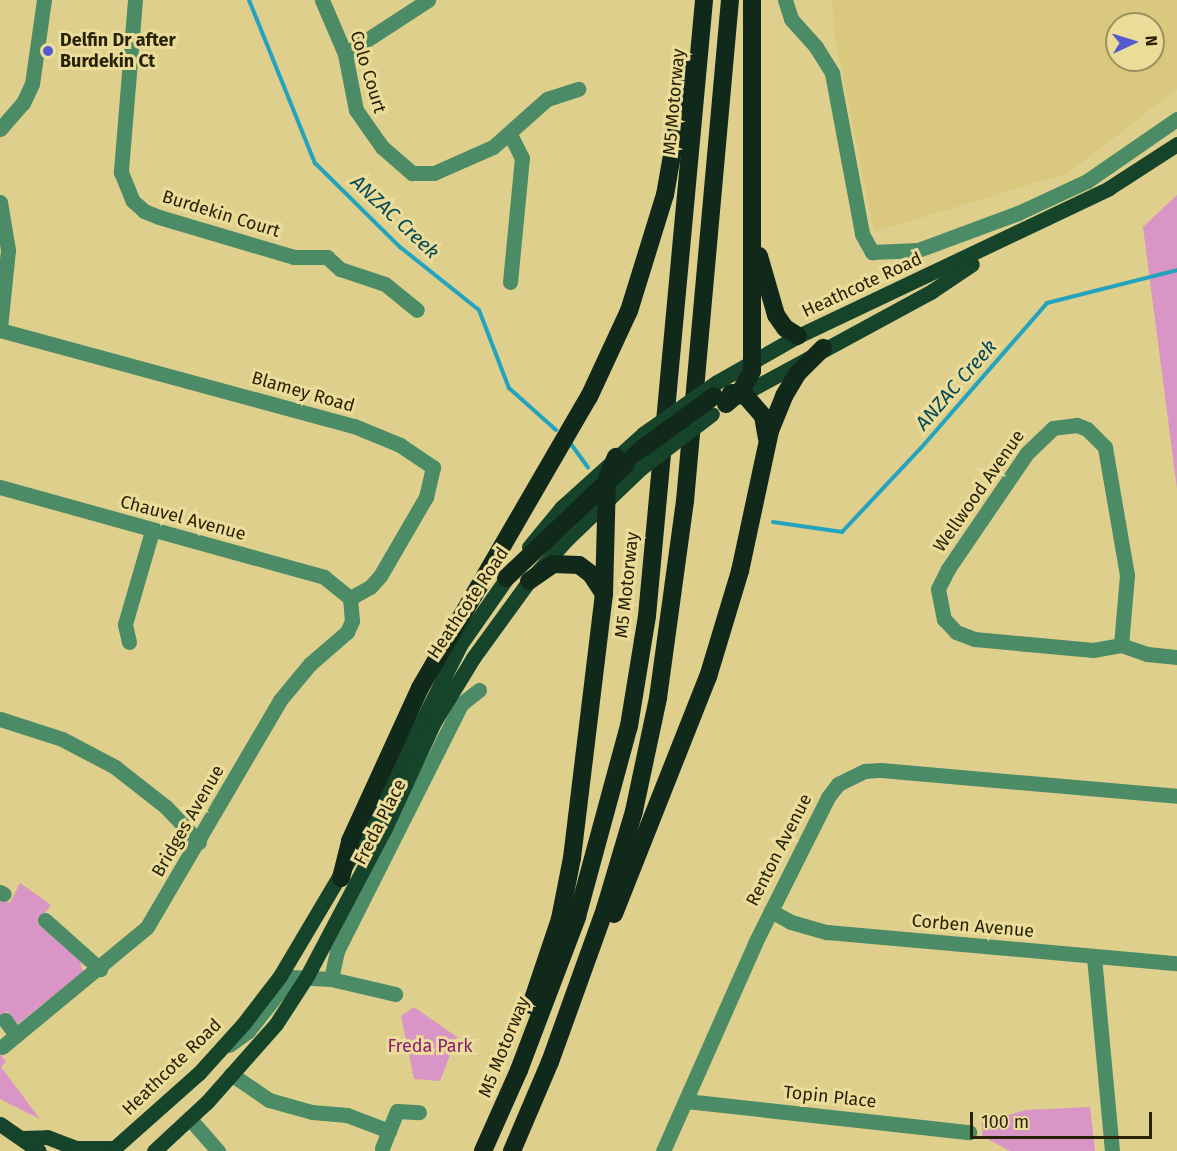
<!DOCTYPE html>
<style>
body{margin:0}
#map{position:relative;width:1177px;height:1151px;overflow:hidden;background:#decf8d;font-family:"Fira Sans",sans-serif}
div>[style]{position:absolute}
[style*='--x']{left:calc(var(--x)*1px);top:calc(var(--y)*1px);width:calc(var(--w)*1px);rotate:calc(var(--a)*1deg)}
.built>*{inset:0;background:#d9c87e}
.green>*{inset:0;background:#da95c7}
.stream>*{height:4px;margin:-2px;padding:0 2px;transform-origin:2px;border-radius:2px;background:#24a3bf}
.minor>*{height:15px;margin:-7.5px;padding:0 7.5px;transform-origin:7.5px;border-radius:7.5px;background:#4b8b66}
.major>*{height:15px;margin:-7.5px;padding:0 7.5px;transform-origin:7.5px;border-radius:7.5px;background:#15442b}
.highway>*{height:18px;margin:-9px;padding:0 9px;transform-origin:9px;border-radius:9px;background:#11291b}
.major-bridge>*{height:15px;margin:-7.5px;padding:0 7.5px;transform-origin:7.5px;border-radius:7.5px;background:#15442b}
.highway-bridge>*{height:18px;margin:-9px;padding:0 9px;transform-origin:9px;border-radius:9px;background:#11291b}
.dots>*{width:16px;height:16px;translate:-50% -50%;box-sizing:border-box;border:3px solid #ebdc9a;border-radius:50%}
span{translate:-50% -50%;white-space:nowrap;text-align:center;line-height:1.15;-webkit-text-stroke:6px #ebdc9a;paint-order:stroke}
.poi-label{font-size:18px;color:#282207;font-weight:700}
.left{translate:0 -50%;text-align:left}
.street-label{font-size:18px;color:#282207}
.park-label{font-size:18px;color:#8a2076}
.water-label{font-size:20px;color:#014a59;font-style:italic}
.north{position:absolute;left:1105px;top:12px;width:60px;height:60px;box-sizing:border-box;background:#ebdc9a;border:2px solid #9d925f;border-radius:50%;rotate:86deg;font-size:16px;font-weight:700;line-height:24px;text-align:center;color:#282207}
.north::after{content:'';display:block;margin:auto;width:21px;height:27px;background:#5559d0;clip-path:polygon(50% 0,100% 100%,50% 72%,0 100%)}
.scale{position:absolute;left:970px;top:1112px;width:182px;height:27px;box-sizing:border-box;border:3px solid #282207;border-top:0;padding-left:8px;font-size:18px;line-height:21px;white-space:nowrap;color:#282207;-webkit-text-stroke:4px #ebdc9a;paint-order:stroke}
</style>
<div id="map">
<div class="built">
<div style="clip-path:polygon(evenodd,832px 0,1177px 0,1177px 89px,1068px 173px,874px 232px,834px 32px,832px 0,1117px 24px,1153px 24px,1153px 60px,1117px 60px,1117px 24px)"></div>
</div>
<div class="green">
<div style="clip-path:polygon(1177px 195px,1177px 489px,1143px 227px)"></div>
<div style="clip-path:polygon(20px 883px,51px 905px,37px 923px,80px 961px,83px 972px,18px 1024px,7px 1011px,0 1016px,0 899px,10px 903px)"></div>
<div style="clip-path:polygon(414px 1007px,457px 1037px,440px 1081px,414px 1079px,401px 1016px)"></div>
<div style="clip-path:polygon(0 1054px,6px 1062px,1px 1067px,40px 1119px,0 1099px)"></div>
<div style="clip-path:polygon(1090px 1107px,1095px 1151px,1010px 1151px,982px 1136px,982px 1123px,1026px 1110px)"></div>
</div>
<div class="stream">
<div style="--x:249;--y:0;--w:176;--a:68"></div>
<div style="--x:315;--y:163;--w:120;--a:44.7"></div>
<div style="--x:400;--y:247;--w:101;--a:38.6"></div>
<div style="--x:479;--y:310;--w:84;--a:69"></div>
<div style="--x:509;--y:388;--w:63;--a:41.8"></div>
<div style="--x:571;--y:444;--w:29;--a:54"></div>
<div style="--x:773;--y:522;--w:70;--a:8.2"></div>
<div style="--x:842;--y:532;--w:115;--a:-46.8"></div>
<div style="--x:921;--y:448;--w:192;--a:-49"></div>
<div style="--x:1047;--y:303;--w:134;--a:-14.2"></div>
</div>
<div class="minor">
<div style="--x:135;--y:0;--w:173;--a:94.7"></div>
<div style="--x:121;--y:172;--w:31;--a:68"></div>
<div style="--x:133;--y:201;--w:15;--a:42"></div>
<div style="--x:144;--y:211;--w:16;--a:22"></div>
<div style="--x:159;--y:217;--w:141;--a:16.5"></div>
<div style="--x:294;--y:257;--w:33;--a:0"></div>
<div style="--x:327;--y:257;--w:18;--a:43"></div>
<div style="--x:340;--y:269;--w:47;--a:18.4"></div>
<div style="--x:385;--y:284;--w:41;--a:39.1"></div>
<div style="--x:322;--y:0;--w:59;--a:66.9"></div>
<div style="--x:345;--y:54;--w:57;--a:78.9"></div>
<div style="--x:356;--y:110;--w:45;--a:54.9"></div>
<div style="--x:382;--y:147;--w:40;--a:41"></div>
<div style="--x:412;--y:173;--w:22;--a:0"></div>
<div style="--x:434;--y:173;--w:64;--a:-23.8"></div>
<div style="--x:493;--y:147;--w:72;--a:-41.6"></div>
<div style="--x:547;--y:99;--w:33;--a:-18"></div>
<div style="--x:785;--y:0;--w:20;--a:72"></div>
<div style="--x:791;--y:19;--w:38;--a:48"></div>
<div style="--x:816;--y:47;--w:31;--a:58"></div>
<div style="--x:832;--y:73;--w:164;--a:79.4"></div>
<div style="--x:862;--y:234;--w:21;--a:61"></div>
<div style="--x:872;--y:252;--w:46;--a:-2.5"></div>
<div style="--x:918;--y:250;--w:107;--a:-20.3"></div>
<div style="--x:1018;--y:213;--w:76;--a:-24.9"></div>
<div style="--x:1087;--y:181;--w:109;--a:-34.6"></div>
<div style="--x:345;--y:54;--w:99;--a:-33"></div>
<div style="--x:0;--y:129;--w:35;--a:-49"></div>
<div style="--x:23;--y:103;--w:21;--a:-65"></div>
<div style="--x:32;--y:84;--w:85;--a:-81.9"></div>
<div style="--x:0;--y:202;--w:49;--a:80.5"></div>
<div style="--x:8;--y:250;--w:78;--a:95.9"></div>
<div style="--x:510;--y:282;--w:125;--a:-84.5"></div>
<div style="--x:522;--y:158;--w:27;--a:-117"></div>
<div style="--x:0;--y:330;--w:367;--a:15.2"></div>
<div style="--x:354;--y:426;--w:50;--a:22.4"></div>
<div style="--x:400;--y:445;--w:40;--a:34"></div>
<div style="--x:433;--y:467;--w:31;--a:103"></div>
<div style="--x:426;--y:497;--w:91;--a:120.2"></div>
<div style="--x:380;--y:576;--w:15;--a:132"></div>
<div style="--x:370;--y:587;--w:23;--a:151"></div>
<div style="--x:0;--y:487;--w:336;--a:15.5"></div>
<div style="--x:324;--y:577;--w:33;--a:39"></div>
<div style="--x:129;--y:642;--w:18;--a:-103"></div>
<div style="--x:125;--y:624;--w:97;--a:-73.8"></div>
<div style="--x:1121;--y:645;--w:70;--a:-85.1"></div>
<div style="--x:1127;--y:575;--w:130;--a:-99.8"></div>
<div style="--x:1105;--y:447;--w:25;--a:-135"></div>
<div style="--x:1087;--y:429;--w:11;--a:-158"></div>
<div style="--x:1077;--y:425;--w:24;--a:173"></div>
<div style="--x:1053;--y:428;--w:36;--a:136"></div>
<div style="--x:1027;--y:453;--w:140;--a:124.3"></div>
<div style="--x:948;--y:569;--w:22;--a:117"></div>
<div style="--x:938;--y:589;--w:31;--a:79"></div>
<div style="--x:944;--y:619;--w:18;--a:47"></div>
<div style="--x:956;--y:632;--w:19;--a:21"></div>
<div style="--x:974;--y:639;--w:120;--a:5.3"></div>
<div style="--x:1093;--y:650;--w:28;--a:-10"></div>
<div style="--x:1121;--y:645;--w:28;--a:19"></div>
<div style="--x:1147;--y:654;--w:30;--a:6"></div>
<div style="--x:0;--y:719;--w:65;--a:17.9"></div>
<div style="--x:62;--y:739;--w:60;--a:27.8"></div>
<div style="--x:115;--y:767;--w:65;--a:38.1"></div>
<div style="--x:166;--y:807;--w:48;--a:46.7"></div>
<div style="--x:0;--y:892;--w:4;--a:27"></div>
<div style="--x:771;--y:911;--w:23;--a:29"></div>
<div style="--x:791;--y:922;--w:37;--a:16"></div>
<div style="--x:827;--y:932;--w:351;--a:5.1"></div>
<div style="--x:45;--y:920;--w:74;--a:41.7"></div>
<div style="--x:1094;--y:957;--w:195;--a:84.7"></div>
<div style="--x:331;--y:979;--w:29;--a:-78"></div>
<div style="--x:337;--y:951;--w:276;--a:-63.3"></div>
<div style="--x:461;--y:704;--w:23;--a:-38"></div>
<div style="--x:5;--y:1020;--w:19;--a:54"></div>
<div style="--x:229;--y:1045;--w:24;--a:-36"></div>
<div style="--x:248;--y:1031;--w:69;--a:-51.5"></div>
<div style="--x:291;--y:977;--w:40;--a:2.9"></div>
<div style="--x:331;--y:979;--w:66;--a:13.2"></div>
<div style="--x:2;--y:1047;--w:188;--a:-39.6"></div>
<div style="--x:147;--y:927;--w:263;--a:-59.6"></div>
<div style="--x:280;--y:700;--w:47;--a:-50.2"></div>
<div style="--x:310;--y:664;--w:49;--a:-40.9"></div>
<div style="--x:347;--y:632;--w:12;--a:-66"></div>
<div style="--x:352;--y:621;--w:23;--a:-95"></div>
<div style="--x:231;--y:1074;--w:46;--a:34.4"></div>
<div style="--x:269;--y:1100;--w:45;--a:15.6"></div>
<div style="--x:312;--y:1112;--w:35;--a:5"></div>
<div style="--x:347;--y:1115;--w:45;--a:20.9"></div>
<div style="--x:686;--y:1101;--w:285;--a:6.3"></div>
<div style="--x:190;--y:1119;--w:43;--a:48.8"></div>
<div style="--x:382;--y:1148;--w:40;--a:-68"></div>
<div style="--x:397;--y:1111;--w:22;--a:3"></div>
<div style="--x:663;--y:1151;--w:227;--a:-66.1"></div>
<div style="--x:755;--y:943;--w:163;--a:-63.4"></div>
<div style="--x:828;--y:797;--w:16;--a:-52"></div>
<div style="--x:838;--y:784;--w:30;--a:-26"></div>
<div style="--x:865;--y:771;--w:16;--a:-4"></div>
<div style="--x:881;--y:770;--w:297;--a:5"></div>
</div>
<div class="major">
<div style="--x:717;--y:382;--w:93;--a:-29.6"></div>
<div style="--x:798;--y:336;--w:344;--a:-25.4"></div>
<div style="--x:1109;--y:188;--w:81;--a:-32.9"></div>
<div style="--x:737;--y:397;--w:222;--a:-28.5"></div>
<div style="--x:932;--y:291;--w:48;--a:-34"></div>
<div style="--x:529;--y:547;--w:52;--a:-50.5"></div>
<div style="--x:562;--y:507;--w:109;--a:-42"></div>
<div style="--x:0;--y:1124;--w:47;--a:34.7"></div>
<div style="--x:22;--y:1138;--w:25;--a:-2"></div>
<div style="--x:47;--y:1137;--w:31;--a:21"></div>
<div style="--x:76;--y:1148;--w:38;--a:0"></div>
<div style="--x:111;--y:1151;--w:118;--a:-41.6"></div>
<div style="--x:199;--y:1073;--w:67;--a:-48"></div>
<div style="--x:244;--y:1023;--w:59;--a:-52.5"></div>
<div style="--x:280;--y:976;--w:178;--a:-59.3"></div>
<div style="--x:371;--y:823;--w:199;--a:-63.4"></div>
<div style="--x:460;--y:645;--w:93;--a:-55.1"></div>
<div style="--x:154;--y:1151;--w:72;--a:-42.8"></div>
<div style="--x:207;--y:1102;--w:104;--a:-48.5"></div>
<div style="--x:276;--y:1024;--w:57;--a:-57.1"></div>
<div style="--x:307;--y:976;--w:167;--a:-62.2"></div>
<div style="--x:385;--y:828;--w:117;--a:-65.2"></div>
<div style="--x:434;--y:722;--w:75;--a:-58.6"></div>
<div style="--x:473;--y:658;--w:95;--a:-54"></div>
<div style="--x:529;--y:581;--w:58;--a:-47.8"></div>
<div style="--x:568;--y:538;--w:101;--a:-43.8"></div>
</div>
<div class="highway">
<div style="--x:759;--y:256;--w:61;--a:73.9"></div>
<div style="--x:776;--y:315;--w:16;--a:55"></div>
<div style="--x:785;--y:328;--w:15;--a:32"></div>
<div style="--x:731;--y:393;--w:12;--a:0"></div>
<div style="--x:743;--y:393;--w:30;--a:49"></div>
<div style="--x:763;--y:416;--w:22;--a:80"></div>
<div style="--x:726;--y:404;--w:18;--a:-41"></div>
<div style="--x:740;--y:392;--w:24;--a:-60"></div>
<div style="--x:752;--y:371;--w:371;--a:-90"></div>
<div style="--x:506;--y:578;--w:189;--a:-43.5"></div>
<div style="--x:529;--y:581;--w:29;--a:-35"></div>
<div style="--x:553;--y:564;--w:26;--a:2"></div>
<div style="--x:579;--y:565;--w:15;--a:37"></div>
<div style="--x:591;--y:574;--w:24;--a:57"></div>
<div style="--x:341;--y:878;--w:38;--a:-76"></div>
<div style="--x:350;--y:841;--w:168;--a:-65.4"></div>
<div style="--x:420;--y:688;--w:337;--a:-59.9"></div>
<div style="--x:589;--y:397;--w:95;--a:-65.1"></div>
<div style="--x:629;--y:311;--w:121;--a:-72.8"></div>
<div style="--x:665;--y:195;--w:127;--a:-80"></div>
<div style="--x:614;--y:914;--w:255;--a:-68.4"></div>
<div style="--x:708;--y:677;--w:111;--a:-73.2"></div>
<div style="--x:740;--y:571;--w:143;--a:-77.9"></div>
<div style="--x:770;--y:431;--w:38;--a:-68"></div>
<div style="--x:784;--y:396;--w:26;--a:-59"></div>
<div style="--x:797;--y:374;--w:37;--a:-45"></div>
<div style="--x:531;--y:1005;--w:91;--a:-71.4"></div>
<div style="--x:560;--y:919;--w:62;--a:-78.9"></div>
<div style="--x:572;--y:858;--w:266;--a:-83.1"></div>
<div style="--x:604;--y:594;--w:116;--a:-88.5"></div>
<div style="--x:607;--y:478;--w:23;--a:-67"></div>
<div style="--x:483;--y:1151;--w:89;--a:-66"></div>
<div style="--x:519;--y:1070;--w:164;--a:-69.2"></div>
<div style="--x:577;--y:917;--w:198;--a:-74.8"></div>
<div style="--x:629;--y:726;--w:111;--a:-80.7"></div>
<div style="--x:647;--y:616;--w:619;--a:-84.71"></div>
<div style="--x:512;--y:1151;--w:97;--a:-66.9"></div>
<div style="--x:550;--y:1062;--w:163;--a:-70.2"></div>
<div style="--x:605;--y:909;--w:102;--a:-73.5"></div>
<div style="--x:634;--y:811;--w:116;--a:-78"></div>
<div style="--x:658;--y:698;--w:199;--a:-82.2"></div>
<div style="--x:685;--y:501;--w:503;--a:-84.87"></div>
</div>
<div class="major-bridge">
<div style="--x:643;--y:434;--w:90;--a:-35.1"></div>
<div style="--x:641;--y:468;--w:89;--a:-37.3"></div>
</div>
<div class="highway-bridge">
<div style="--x:643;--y:448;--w:88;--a:-36.2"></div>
</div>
<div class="dots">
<div style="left:48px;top:51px;background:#5559d0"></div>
</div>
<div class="poi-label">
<span class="left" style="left:60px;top:51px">Delfin Dr after<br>Burdekin Ct</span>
</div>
<div class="street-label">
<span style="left:368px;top:72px;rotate:73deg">Colo Court</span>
<span style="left:674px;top:102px;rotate:-85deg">M5 Motorway</span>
<span style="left:221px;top:214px;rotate:17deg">Burdekin Court</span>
<span style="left:862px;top:285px;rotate:-25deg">Heathcote Road</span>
<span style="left:303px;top:392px;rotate:16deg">Blamey Road</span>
<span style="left:979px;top:491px;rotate:-55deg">Wellwood Avenue</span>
<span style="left:183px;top:518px;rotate:15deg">Chauvel Avenue</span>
<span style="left:627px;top:585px;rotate:-84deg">M5 Motorway</span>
<span style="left:468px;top:603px;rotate:-56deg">Heathcote Road</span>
<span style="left:188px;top:821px;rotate:-60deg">Bridges Avenue</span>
<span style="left:380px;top:822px;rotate:-63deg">Freda Place</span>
<span style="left:779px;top:850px;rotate:-63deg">Renton Avenue</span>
<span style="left:973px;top:926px;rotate:5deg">Corben Avenue</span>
<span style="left:504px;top:1047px;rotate:-68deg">M5 Motorway</span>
<span style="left:172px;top:1067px;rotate:-44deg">Heathcote Road</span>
<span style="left:830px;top:1097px;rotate:6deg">Topin Place</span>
</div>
<div class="park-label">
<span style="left:430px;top:1046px">Freda Park</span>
</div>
<div class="water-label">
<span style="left:395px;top:217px;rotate:43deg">ANZAC Creek</span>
<span style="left:956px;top:385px;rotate:-49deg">ANZAC Creek</span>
</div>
<div class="north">N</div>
<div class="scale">100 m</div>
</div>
